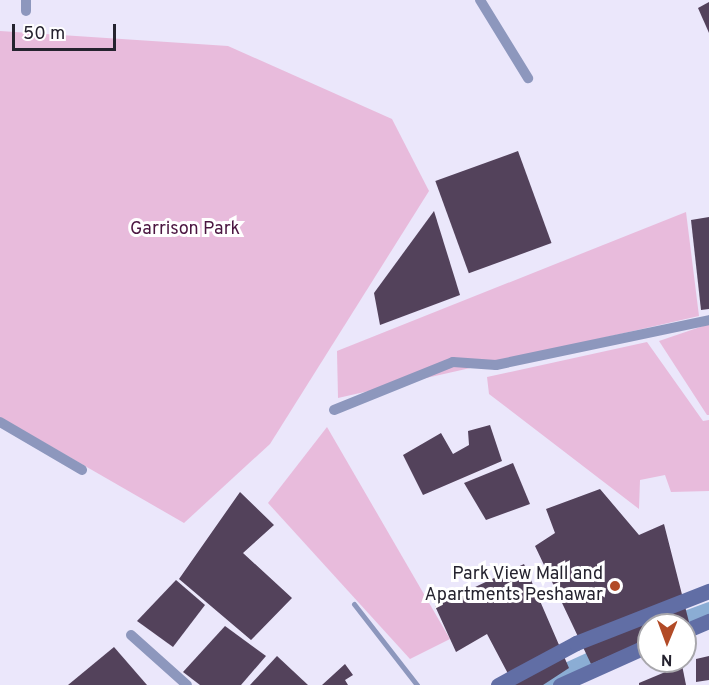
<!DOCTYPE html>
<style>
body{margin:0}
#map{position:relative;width:709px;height:685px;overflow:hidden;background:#ebe7fb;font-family:Overpass,sans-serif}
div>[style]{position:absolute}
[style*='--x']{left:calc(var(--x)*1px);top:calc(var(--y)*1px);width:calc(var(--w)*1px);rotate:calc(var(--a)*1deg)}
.green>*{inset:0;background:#e8bbdc}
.canal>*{height:15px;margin:-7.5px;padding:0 7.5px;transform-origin:7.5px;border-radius:7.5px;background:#8badd4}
.building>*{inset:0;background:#53425b;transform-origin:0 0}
.lane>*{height:5px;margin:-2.5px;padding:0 2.5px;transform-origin:2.5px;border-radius:2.5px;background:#8d97bd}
.street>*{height:10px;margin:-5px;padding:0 5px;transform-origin:5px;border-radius:5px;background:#8d97bd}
.secondary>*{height:15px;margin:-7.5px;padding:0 7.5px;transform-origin:7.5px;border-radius:7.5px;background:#616ea5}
.dots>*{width:16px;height:16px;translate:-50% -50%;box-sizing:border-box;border:3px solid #fff;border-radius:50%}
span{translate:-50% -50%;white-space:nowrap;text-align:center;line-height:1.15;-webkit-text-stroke:6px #fff;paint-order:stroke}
.park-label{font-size:18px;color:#4b1641}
.poi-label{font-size:18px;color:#25232f}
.right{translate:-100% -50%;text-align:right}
.north{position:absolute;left:637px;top:613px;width:60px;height:60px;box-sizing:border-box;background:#fff;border:2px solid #a8a7ac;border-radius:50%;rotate:181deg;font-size:16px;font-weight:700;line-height:24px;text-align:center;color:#25232f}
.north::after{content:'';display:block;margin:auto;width:21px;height:27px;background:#b24b27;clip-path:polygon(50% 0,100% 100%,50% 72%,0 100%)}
.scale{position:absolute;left:12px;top:24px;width:104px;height:27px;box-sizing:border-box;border:3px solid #25232f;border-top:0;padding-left:8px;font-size:18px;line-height:21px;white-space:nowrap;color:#25232f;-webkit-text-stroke:4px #fff;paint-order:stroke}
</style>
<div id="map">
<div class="green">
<div style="clip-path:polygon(0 31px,228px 46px,392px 119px,429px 191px,270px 444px,184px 523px,0 417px)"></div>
<div style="clip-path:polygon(686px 212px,699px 316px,338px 398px,337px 351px)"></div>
<div style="clip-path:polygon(709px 324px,709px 415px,707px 415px,659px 341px)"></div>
<div style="clip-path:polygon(647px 342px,703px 421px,709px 420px,709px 491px,671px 492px,665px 475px,640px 480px,639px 509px,489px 394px,487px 377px)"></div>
<div style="clip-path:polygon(327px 427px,450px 639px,410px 659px,268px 503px)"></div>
</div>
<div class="canal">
<div style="--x:666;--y:625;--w:46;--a:-20.4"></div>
<div style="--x:533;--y:685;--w:79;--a:-24.6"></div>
</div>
<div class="building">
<div style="clip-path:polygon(709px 2px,709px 33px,698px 8px)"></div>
<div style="left:518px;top:151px;width:98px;height:88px;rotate:70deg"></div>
<div style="clip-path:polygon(434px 211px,460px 295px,380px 325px,374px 293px)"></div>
<div style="clip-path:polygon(709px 217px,709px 309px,701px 310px,691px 220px)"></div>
<div style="clip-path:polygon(490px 425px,502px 461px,423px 495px,403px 455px,441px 433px,453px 454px,469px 445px,468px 431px)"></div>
<div style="clip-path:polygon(513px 463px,530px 504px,486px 520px,464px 483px)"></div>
<div style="clip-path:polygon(600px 489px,639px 535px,664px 524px,689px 622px,649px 625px,649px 639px,591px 664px,535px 546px,555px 533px,546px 509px)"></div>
<div style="clip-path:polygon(240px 492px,274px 525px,243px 553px,292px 598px,251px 640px,179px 579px)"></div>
<div style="clip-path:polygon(524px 564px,569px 668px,543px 685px,514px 685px,487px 634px,456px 652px,435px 606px)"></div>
<div style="clip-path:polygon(176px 580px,205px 605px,173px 647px,137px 621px)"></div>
<div style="clip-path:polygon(225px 626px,266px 656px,241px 685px,200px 685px,183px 672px)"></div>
<div style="clip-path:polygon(114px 647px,147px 685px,68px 685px)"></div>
<div style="clip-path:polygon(277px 656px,308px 685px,250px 685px)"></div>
<div style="clip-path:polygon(709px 656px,709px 680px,696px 682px,696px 659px)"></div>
<div style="clip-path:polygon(345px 664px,353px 675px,345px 680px,348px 685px,322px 685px)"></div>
<div style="clip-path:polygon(682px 665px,686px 685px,639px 685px,639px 683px)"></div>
</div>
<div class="lane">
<div style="--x:354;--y:604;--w:103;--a:52.1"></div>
</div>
<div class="street">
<div style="--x:26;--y:0;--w:11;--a:90"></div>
<div style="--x:480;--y:0;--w:92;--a:58.4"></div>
<div style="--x:334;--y:410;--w:128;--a:-22"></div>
<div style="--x:453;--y:362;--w:43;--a:4"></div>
<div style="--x:496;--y:365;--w:218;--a:-11.9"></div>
<div style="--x:0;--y:422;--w:95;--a:30.3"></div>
<div style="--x:131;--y:635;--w:75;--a:41.8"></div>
</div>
<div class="secondary">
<div style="--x:685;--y:631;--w:26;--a:-23"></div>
<div style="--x:498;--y:685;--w:89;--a:-28.3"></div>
<div style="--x:576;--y:643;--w:143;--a:-21.4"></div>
<div style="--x:560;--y:685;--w:98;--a:-24.2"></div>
</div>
<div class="dots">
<div style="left:615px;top:586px;background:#b24b27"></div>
</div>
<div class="park-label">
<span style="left:185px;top:230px">Garrison Park</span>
</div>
<div class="poi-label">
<span class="right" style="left:603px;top:586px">Park View Mall and<br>Apartments Peshawar</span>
</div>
<div class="north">N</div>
<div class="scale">50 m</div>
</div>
